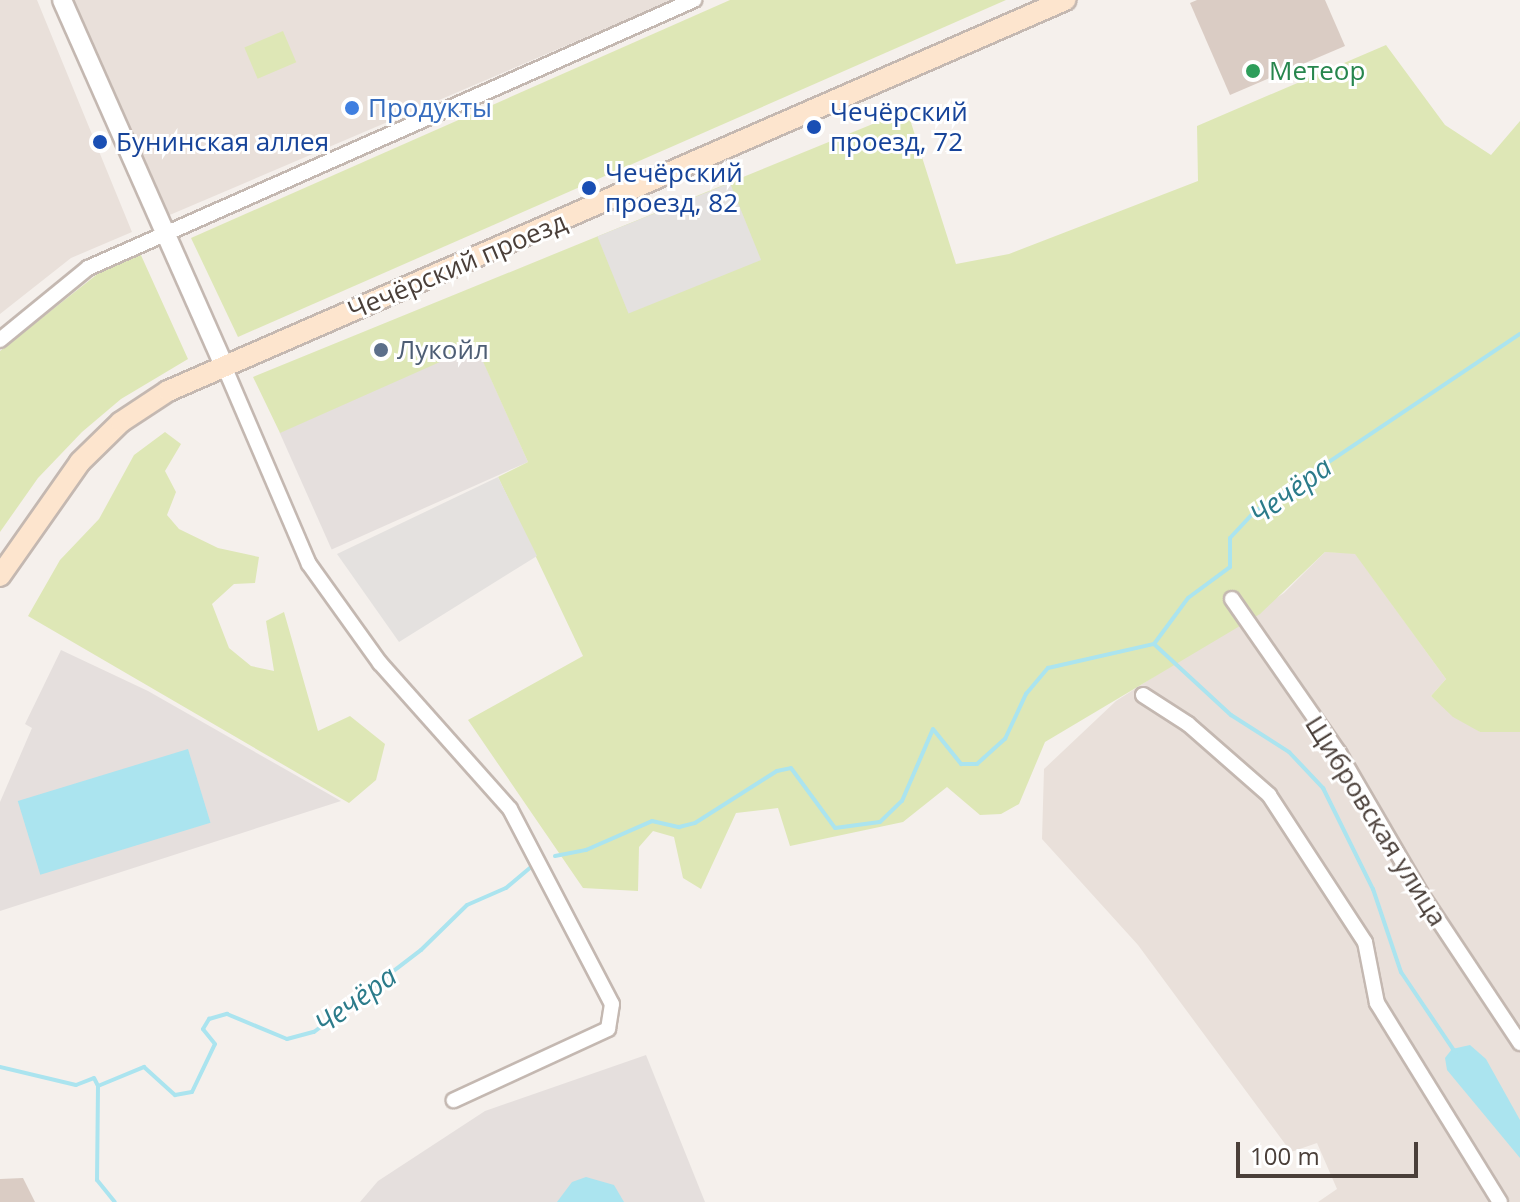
<!DOCTYPE html>
<meta charset="utf-8">
<style>
body{margin:0}
#map{position:relative;width:1520px;height:1202px;overflow:hidden;background:#f5f0ec;font-family:"Open Sans",sans-serif}
div>[style]{position:absolute}
[style*='--x']{left:calc(var(--x)*1px);top:calc(var(--y)*1px);width:calc(var(--w)*1px);rotate:calc(var(--a)*1deg)}
.residential>*{inset:0;background:#e9e0da}
.industrial>*{inset:0;background:#e5dfdd;transform-origin:0 0}
.green>*{inset:0;background:#dee7b6;transform-origin:0 0}
.parking>*{inset:0;background:#e4e1df;transform-origin:0 0}
.water>*{inset:0;background:#abe4ef;transform-origin:0 0}
.stream>*{height:4px;margin:-2px;padding:0 2px;transform-origin:2px;border-radius:2px;background:#abe4ef}
.building>*{inset:0;background:#daccc4}
.roads{filter:drop-shadow(2px 0 #c4b8b1) drop-shadow(-2px 0 #c4b8b1) drop-shadow(0 2px #c4b8b1) drop-shadow(0 -2px #c4b8b1)}
.minor>*{height:14px;margin:-7px;padding:0 7px;transform-origin:7px;border-radius:7px;background:#fff}
.tertiary>*{height:18px;margin:-9px;padding:0 9px;transform-origin:9px;border-radius:9px;background:#fff}
.secondary>*{height:20px;margin:-10px;padding:0 10px;transform-origin:10px;border-radius:10px;background:#fde5ce}
.dots>*{width:22px;height:22px;translate:-50% -50%;box-sizing:border-box;border:4px solid #fff;border-radius:50%}
span{translate:-50% -50%;white-space:nowrap;text-align:center;line-height:1.15;-webkit-text-stroke:6px #fff;paint-order:stroke}
.leisure-label{font-size:26px;color:#27864d}
.left{translate:0 -50%;text-align:left}
.shop-label{font-size:26px;color:#366cbe}
.transit-label{font-size:26px;color:#164399}
.street-label{font-size:26px;color:#4a3f39}
.service-label{font-size:26px;color:#4e5e75}
.water-label{font-size:28px;color:#2b7b8a;font-style:italic}
.scale{position:absolute;left:1236px;top:1142px;width:182px;height:36px;box-sizing:border-box;border:4px solid #4a3f39;border-top:0;padding-left:10px;font-size:24px;line-height:28px;white-space:nowrap;color:#4a3f39;-webkit-text-stroke:6px #fff;paint-order:stroke}
</style>
<div id="map">
<div class="residential">
<div style="clip-path:polygon(0 0,37px 0,132px 232px,71px 258px,0 314px)"></div>
<div style="clip-path:polygon(72px 0,673px 0,165px 217px)"></div>
<div style="clip-path:polygon(1325px 552px,1355px 553px,1446px 679px,1431px 696px,1480px 732px,1520px 732px,1520px 1202px,1318px 1202px,1337px 1189px,1317px 1143px,1291px 1152px,1138px 945px,1042px 839px,1044px 769px,1116px 701px,1284px 593px)"></div>
</div>
<div class="industrial">
<div style="left:476px;top:345px;width:128px;height:215px;rotate:66deg"></div>
<div style="clip-path:polygon(61px 650px,148px 691px,341px 801px,0 911px,0 802px,32px 728px,25px 724px)"></div>
<div style="clip-path:polygon(646px 1055px,705px 1202px,360px 1202px,378px 1181px,485px 1111px)"></div>
</div>
<div class="green">
<div style="clip-path:polygon(730px 0,1006px 0,238px 337px,191px 238px)"></div>
<div style="left:283px;top:31px;width:34px;height:42px;rotate:67deg"></div>
<div style="clip-path:polygon(1386px 45px,1445px 125px,1491px 155px,1520px 121px,1520px 732px,1480px 732px,1453px 717px,1431px 696px,1446px 679px,1355px 554px,1325px 552px,1260px 614px,1045px 742px,1019px 804px,1001px 814px,980px 815px,947px 787px,903px 822px,790px 846px,778px 808px,736px 813px,701px 889px,683px 878px,674px 837px,653px 831px,639px 847px,638px 891px,583px 888px,468px 720px,583px 656px,498px 477px,528px 462px,476px 346px,280px 433px,253px 377px,907px 110px,956px 264px,1009px 254px,1198px 181px,1197px 126px)"></div>
<div style="clip-path:polygon(140px 253px,188px 359px,121px 399px,82px 432px,38px 478px,0 532px,0 351px,100px 272px)"></div>
<div style="clip-path:polygon(165px 432px,181px 444px,165px 471px,176px 492px,167px 515px,179px 529px,218px 548px,259px 557px,255px 583px,234px 584px,212px 604px,229px 648px,251px 666px,274px 671px,266px 621px,284px 612px,318px 731px,350px 716px,385px 744px,376px 780px,349px 803px,28px 616px,60px 560px,99px 519px,134px 455px)"></div>
</div>
<div class="parking">
<div style="left:730px;top:183px;width:83px;height:143px;rotate:68deg"></div>
<div style="clip-path:polygon(498px 477px,537px 556px,399px 642px,337px 554px)"></div>
</div>
<div class="water">
<div style="left:188px;top:749px;width:77px;height:178px;rotate:73deg"></div>
<div style="clip-path:polygon(1470px 1045px,1486px 1059px,1520px 1120px,1520px 1158px,1447px 1070px,1445px 1058px,1452px 1049px)"></div>
<div style="clip-path:polygon(586px 1177px,614px 1185px,624px 1202px,557px 1202px,572px 1182px)"></div>
</div>
<div class="stream">
<div style="--x:1154;--y:644;--w:105;--a:42.7"></div>
<div style="--x:1231;--y:715;--w:69;--a:32.5"></div>
<div style="--x:1289;--y:752;--w:50;--a:46.6"></div>
<div style="--x:1323;--y:788;--w:113;--a:63.7"></div>
<div style="--x:1373;--y:889;--w:88;--a:71.4"></div>
<div style="--x:1401;--y:972;--w:97;--a:56"></div>
<div style="--x:555;--y:856;--w:32;--a:-11"></div>
<div style="--x:586;--y:850;--w:72;--a:-23.7"></div>
<div style="--x:652;--y:821;--w:28;--a:13"></div>
<div style="--x:679;--y:827;--w:16;--a:-14"></div>
<div style="--x:695;--y:823;--w:97;--a:-32.4"></div>
<div style="--x:777;--y:771;--w:14;--a:-12"></div>
<div style="--x:791;--y:768;--w:74;--a:53.7"></div>
<div style="--x:835;--y:828;--w:45;--a:-7.6"></div>
<div style="--x:880;--y:822;--w:30;--a:-44"></div>
<div style="--x:902;--y:801;--w:78;--a:-66.7"></div>
<div style="--x:933;--y:729;--w:45;--a:51.3"></div>
<div style="--x:961;--y:764;--w:16;--a:0"></div>
<div style="--x:977;--y:764;--w:38;--a:-42"></div>
<div style="--x:1005;--y:739;--w:50;--a:-65"></div>
<div style="--x:1026;--y:694;--w:34;--a:-50"></div>
<div style="--x:1048;--y:668;--w:109;--a:-12.8"></div>
<div style="--x:1154;--y:644;--w:57;--a:-53.5"></div>
<div style="--x:1188;--y:598;--w:52;--a:-36.4"></div>
<div style="--x:1230;--y:567;--w:29;--a:-90"></div>
<div style="--x:1230;--y:538;--w:35;--a:-47"></div>
<div style="--x:1254;--y:512;--w:320;--a:-33.8"></div>
<div style="--x:0;--y:1067;--w:78;--a:13.3"></div>
<div style="--x:76;--y:1085;--w:19;--a:-21"></div>
<div style="--x:94;--y:1078;--w:9;--a:63"></div>
<div style="--x:98;--y:1086;--w:50;--a:-22.4"></div>
<div style="--x:144;--y:1067;--w:42;--a:42.1"></div>
<div style="--x:175;--y:1095;--w:17;--a:-10"></div>
<div style="--x:192;--y:1092;--w:53;--a:-64.4"></div>
<div style="--x:215;--y:1044;--w:19;--a:-129"></div>
<div style="--x:203;--y:1029;--w:12;--a:-59"></div>
<div style="--x:209;--y:1019;--w:19;--a:-16"></div>
<div style="--x:227;--y:1014;--w:65;--a:22.6"></div>
<div style="--x:287;--y:1039;--w:28;--a:-15"></div>
<div style="--x:314;--y:1032;--w:135;--a:-37.5"></div>
<div style="--x:421;--y:950;--w:64;--a:-44.4"></div>
<div style="--x:467;--y:905;--w:43;--a:-23.6"></div>
<div style="--x:506;--y:888;--w:33;--a:-40"></div>
<div style="--x:98;--y:1086;--w:94;--a:90.6"></div>
<div style="--x:97;--y:1180;--w:28;--a:51"></div>
</div>
<div class="building">
<div style="clip-path:polygon(1197px 0,1325px 0,1345px 46px,1230px 95px,1190px 3px)"></div>
<div style="clip-path:polygon(23px 1178px,35px 1202px,0 1202px,0 1179px)"></div>
</div>
<div class="roads">
<div class="minor">
<div style="--x:0;--y:340;--w:114;--a:-39.3"></div>
<div style="--x:88;--y:268;--w:663;--a:-23.86"></div>
<div style="--x:224;--y:366;--w:215;--a:66.8"></div>
<div style="--x:309;--y:564;--w:122;--a:54.4"></div>
<div style="--x:380;--y:663;--w:195;--a:48.3"></div>
<div style="--x:510;--y:809;--w:220;--a:62.4"></div>
<div style="--x:612;--y:1004;--w:25;--a:99"></div>
<div style="--x:608;--y:1029;--w:170;--a:155.2"></div>
<div style="--x:1232;--y:599;--w:188;--a:55.2"></div>
<div style="--x:1339;--y:753;--w:163;--a:59.8"></div>
<div style="--x:1421;--y:894;--w:179;--a:56.4"></div>
<div style="--x:1143;--y:695;--w:54;--a:32.8"></div>
<div style="--x:1188;--y:724;--w:108;--a:41.2"></div>
<div style="--x:1269;--y:795;--w:176;--a:56.9"></div>
<div style="--x:1365;--y:942;--w:62;--a:78.9"></div>
<div style="--x:1377;--y:1003;--w:234;--a:58.3"></div>
</div>
<div class="tertiary">
<div style="--x:62;--y:0;--w:400;--a:66.1"></div>
</div>
<div class="secondary">
<div style="--x:0;--y:576;--w:139;--a:-54.9"></div>
<div style="--x:80;--y:462;--w:57;--a:-44.3"></div>
<div style="--x:121;--y:422;--w:56;--a:-33.4"></div>
<div style="--x:168;--y:391;--w:979;--a:-23.55"></div>
</div>
</div>
<div class="dots">
<div style="left:1253px;top:71px;background:#2e9e5b"></div>
<div style="left:352px;top:108px;background:#3f7fe0"></div>
<div style="left:814px;top:127px;background:#1a4fb4"></div>
<div style="left:100px;top:142px;background:#1a4fb4"></div>
<div style="left:589px;top:188px;background:#1a4fb4"></div>
<div style="left:381px;top:350px;background:#5c6f8a"></div>
</div>
<div class="leisure-label">
<span class="left" style="left:1269px;top:71px">Метеор</span>
</div>
<div class="shop-label">
<span class="left" style="left:368px;top:108px">Продукты</span>
</div>
<div class="transit-label">
<span class="left" style="left:830px;top:127px">Чечёрский<br>проезд, 72</span>
<span class="left" style="left:116px;top:142px">Бунинская аллея</span>
<span class="left" style="left:605px;top:188px">Чечёрский<br>проезд, 82</span>
</div>
<div class="street-label">
<span style="left:457px;top:266px;rotate:-23deg">Чечёрский проезд</span>
<span style="left:1376px;top:821px;rotate:58deg">Щибровская улица</span>
</div>
<div class="service-label">
<span class="left" style="left:397px;top:350px">Лукойл</span>
</div>
<div class="water-label">
<span style="left:1290px;top:490px;rotate:-36deg">Чечёра</span>
<span style="left:355px;top:999px;rotate:-36deg">Чечёра</span>
</div>
<div class="scale">100 m</div>
</div>
